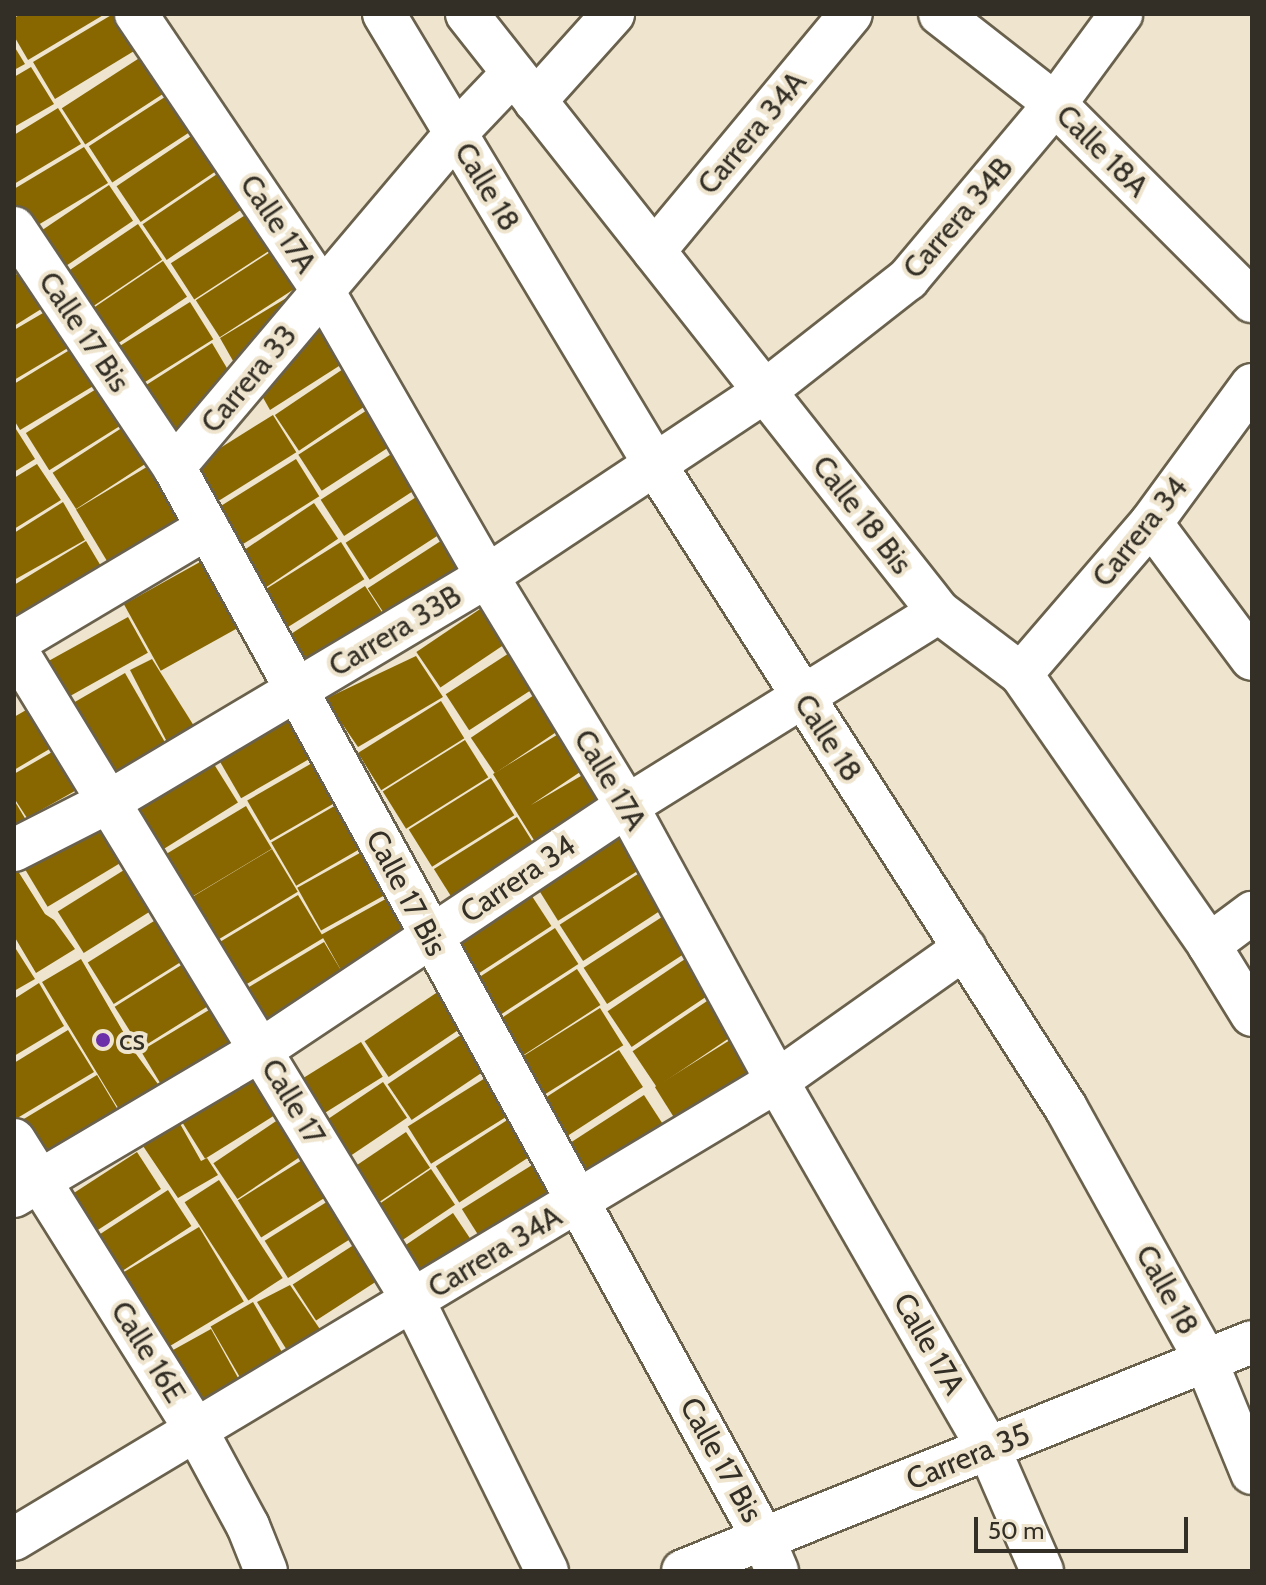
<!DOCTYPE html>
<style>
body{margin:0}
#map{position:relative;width:1266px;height:1585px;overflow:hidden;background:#efe5ce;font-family:Cabin,sans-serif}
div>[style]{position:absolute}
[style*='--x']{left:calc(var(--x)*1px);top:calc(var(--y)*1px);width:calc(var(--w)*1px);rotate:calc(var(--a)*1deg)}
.building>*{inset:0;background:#886700;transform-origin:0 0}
.roads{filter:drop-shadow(2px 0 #6a614d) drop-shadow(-2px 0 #6a614d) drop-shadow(0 2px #6a614d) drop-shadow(0 -2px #6a614d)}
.minor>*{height:42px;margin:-21px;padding:0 21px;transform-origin:21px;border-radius:21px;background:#fff}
.dots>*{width:22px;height:22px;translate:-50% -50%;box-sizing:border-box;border:4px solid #efe5ce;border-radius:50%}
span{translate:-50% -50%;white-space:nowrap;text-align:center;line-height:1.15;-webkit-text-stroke:8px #efe5ce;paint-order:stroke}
.street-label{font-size:30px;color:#332f26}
.poi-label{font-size:30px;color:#332f26}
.left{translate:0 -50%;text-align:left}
.frame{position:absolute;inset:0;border:16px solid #332f26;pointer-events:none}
.scale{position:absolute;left:974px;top:1517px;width:214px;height:36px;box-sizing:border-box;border:4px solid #332f26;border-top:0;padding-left:10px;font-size:24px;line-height:28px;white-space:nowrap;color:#332f26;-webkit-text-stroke:6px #efe5ce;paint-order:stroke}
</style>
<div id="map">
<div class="building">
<div style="clip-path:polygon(21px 14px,105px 14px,28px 60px,14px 36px,14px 18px)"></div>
<div style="clip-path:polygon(113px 14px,117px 14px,139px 48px,55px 99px,33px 62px)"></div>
<div style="clip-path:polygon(14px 46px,25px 64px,14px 70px)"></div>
<div style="left:144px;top:55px;width:43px;height:98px;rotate:57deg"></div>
<div style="clip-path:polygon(31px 67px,54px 104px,14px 127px,14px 77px)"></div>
<div style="left:171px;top:93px;width:43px;height:98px;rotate:57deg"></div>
<div style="clip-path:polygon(58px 108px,81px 144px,14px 184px,14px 135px)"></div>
<div style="left:197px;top:132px;width:43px;height:97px;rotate:56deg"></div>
<div style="clip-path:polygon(84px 147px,108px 183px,23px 234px,14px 219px,14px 189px)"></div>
<div style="left:223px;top:170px;width:43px;height:97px;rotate:56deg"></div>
<div style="left:109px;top:185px;width:43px;height:97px;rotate:56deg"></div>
<div style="left:253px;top:210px;width:43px;height:98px;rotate:57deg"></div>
<div style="left:138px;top:224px;width:43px;height:97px;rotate:56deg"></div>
<div style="left:278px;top:247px;width:44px;height:98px;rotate:57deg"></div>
<div style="left:163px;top:261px;width:43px;height:97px;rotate:56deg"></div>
<div style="clip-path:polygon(31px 265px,54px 301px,14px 326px,14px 276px)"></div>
<div style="clip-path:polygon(303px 288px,241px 375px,220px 338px)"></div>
<div style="left:190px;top:302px;width:44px;height:97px;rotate:58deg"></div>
<div style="clip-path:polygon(55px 306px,78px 342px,14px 380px,14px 330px)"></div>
<div style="clip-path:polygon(326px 314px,350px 359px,270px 410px,256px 385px)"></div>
<div style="clip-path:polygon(81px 343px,105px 379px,20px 430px,14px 420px,14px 384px)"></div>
<div style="clip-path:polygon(212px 343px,237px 385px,174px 453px,132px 394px)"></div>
<div style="left:352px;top:363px;width:43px;height:93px;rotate:56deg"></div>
<div style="left:109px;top:381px;width:44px;height:98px;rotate:58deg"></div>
<div style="left:378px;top:403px;width:43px;height:95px;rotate:57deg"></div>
<div style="left:273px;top:415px;width:44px;height:98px;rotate:58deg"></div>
<div style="left:134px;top:420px;width:43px;height:97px;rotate:57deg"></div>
<div style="clip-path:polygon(14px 426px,35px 459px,14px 472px)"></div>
<div style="left:402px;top:447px;width:43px;height:97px;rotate:57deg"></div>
<div style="left:160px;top:459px;width:78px;height:98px;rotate:59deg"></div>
<div style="left:296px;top:459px;width:44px;height:98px;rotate:58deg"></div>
<div style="clip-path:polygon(37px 464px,61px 500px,14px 529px,14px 478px)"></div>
<div style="left:427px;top:490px;width:44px;height:97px;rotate:57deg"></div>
<div style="clip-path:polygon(63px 502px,85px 540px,14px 580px,14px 533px)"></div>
<div style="left:314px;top:503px;width:43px;height:97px;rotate:56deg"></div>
<div style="left:450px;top:535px;width:43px;height:98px;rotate:57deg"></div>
<div style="clip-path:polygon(86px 541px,108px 578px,14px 632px,14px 585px)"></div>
<div style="left:341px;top:542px;width:44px;height:98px;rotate:58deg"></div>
<div style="left:200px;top:562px;width:76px;height:87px;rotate:61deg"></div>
<div style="left:365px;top:586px;width:43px;height:98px;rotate:57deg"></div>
<div style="left:486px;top:605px;width:43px;height:84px;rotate:56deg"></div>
<div style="left:128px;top:617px;width:41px;height:94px;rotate:61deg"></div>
<div style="left:517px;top:648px;width:43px;height:85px;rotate:57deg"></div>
<div style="clip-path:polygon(416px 656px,443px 697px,358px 747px,325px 699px)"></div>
<div style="clip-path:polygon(152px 659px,194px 726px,167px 742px,130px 670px)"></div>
<div style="left:125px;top:673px;width:81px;height:62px;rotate:60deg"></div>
<div style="left:543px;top:689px;width:43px;height:87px;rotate:56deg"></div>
<div style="left:441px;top:701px;width:44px;height:98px;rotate:58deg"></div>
<div style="clip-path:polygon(40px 702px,63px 741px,14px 770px,14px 717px)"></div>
<div style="left:301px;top:706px;width:50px;height:98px;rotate:60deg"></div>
<div style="clip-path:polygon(565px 730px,589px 766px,531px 805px,593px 769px,617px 806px,542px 853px,493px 774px)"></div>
<div style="left:465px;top:740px;width:44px;height:97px;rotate:58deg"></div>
<div style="clip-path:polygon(66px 744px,89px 783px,27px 818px,14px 798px,14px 774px)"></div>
<div style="left:326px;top:755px;width:46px;height:91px;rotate:60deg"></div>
<div style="left:212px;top:761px;width:49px;height:97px;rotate:58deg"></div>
<div style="left:491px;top:778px;width:44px;height:97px;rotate:58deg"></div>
<div style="left:350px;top:797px;width:50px;height:91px;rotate:60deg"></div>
<div style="clip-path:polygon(14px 800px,26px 820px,14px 827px)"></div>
<div style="left:246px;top:806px;width:50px;height:97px;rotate:59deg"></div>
<div style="left:105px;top:814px;width:50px;height:97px;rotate:59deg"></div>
<div style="left:517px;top:817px;width:44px;height:98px;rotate:58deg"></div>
<div style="left:617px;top:832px;width:44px;height:97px;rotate:58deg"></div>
<div style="left:376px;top:844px;width:49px;height:90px;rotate:61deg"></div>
<div style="left:272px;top:849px;width:50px;height:97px;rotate:59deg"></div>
<div style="left:140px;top:860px;width:49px;height:97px;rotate:58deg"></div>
<div style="clip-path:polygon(16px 868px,45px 914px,54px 920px,75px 949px,36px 973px,14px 936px)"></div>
<div style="left:641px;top:872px;width:43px;height:97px;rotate:57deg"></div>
<div style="left:528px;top:890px;width:43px;height:97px;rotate:57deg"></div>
<div style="left:400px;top:891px;width:49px;height:90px;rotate:61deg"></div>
<div style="left:298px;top:895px;width:50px;height:97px;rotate:59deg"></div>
<div style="left:170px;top:911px;width:49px;height:97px;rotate:58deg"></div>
<div style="left:665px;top:915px;width:43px;height:97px;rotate:57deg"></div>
<div style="left:555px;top:928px;width:43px;height:97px;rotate:57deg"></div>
<div style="left:324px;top:942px;width:50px;height:98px;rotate:59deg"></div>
<div style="clip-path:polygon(14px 946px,35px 979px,14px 991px)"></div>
<div style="left:688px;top:957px;width:43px;height:97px;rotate:56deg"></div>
<div style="clip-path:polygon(81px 959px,136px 1054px,163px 1091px,123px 1116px,42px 982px)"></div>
<div style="left:191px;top:959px;width:49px;height:90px;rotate:58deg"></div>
<div style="left:577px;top:969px;width:43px;height:97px;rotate:57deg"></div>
<div style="clip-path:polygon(39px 983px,64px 1026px,14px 1056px,14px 999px)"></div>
<div style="left:445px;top:987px;width:43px;height:97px;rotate:56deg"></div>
<div style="left:713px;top:997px;width:43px;height:97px;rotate:56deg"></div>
<div style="left:224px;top:1001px;width:50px;height:97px;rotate:59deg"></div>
<div style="left:600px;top:1008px;width:44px;height:97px;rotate:58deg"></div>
<div style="clip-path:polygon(68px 1030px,94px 1072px,14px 1120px,14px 1063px)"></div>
<div style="left:468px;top:1030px;width:43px;height:97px;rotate:56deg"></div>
<div style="left:738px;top:1035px;width:44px;height:98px;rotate:58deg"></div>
<div style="left:361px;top:1042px;width:41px;height:85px;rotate:58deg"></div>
<div style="left:619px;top:1050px;width:44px;height:98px;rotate:57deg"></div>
<div style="left:264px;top:1070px;width:44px;height:97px;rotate:58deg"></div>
<div style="left:97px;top:1075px;width:49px;height:98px;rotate:59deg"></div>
<div style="left:490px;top:1075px;width:44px;height:97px;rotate:58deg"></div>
<div style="left:383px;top:1082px;width:43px;height:82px;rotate:56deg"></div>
<div style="left:644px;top:1095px;width:44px;height:97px;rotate:57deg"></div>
<div style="left:288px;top:1113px;width:43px;height:90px;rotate:56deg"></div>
<div style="left:518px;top:1113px;width:43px;height:98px;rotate:57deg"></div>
<div style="clip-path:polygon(179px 1122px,201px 1161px,207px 1158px,218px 1175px,178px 1198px,143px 1146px)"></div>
<div style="left:406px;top:1132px;width:43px;height:77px;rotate:56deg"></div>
<div style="left:137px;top:1152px;width:44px;height:90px;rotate:57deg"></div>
<div style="left:315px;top:1152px;width:44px;height:91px;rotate:58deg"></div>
<div style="left:545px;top:1157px;width:44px;height:98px;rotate:58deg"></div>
<div style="left:431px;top:1169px;width:43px;height:79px;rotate:56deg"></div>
<div style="left:219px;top:1180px;width:117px;height:41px;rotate:57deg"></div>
<div style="left:168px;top:1190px;width:43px;height:90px;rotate:57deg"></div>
<div style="left:341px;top:1193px;width:44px;height:90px;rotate:58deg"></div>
<div style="left:453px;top:1213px;width:43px;height:74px;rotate:56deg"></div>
<div style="left:199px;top:1227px;width:87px;height:90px;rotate:59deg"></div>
<div style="left:369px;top:1235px;width:43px;height:91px;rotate:57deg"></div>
<div style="clip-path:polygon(290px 1285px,328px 1341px,293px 1360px,257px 1302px)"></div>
<div style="left:253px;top:1302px;width:69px;height:49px;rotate:60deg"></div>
<div style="left:211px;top:1329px;width:70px;height:49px;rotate:61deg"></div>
</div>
<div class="roads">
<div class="minor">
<div style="--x:136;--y:14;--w:334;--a:56"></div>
<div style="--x:323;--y:291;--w:329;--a:60.1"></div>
<div style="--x:487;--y:576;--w:269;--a:58.7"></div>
<div style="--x:627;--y:806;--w:313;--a:61.4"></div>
<div style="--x:777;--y:1081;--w:425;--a:60.1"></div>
<div style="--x:989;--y:1449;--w:133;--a:66.5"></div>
<div style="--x:384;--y:14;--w:524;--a:58.98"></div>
<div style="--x:654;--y:463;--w:765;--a:57.43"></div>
<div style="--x:1066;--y:1108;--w:289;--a:61"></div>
<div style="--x:1206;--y:1361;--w:121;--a:67.7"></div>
<div style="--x:467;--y:14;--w:762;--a:51.72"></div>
<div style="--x:939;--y:612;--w:103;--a:37.1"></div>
<div style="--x:1021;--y:674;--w:330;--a:55.2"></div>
<div style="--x:1209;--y:945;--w:82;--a:58.4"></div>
<div style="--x:940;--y:14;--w:146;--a:38"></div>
<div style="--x:1055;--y:104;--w:279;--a:45"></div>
<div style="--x:535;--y:101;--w:117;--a:-48.1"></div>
<div style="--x:14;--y:228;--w:288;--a:56.2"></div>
<div style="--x:174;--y:467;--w:1222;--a:61.19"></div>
<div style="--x:763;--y:1538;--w:36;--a:67"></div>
<div style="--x:654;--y:251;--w:308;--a:-50.3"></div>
<div style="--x:174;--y:467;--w:436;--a:-49.8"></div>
<div style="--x:455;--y:134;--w:84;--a:-46.4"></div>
<div style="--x:1151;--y:523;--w:169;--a:53.4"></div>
<div style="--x:14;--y:643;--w:225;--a:-30.8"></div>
<div style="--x:14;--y:647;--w:767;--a:58.59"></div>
<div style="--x:414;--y:1302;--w:300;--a:63.7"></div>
<div style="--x:1021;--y:674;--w:199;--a:-49.3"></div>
<div style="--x:1151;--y:523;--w:171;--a:-53.8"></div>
<div style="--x:14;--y:850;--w:108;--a:-27"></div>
<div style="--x:110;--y:801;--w:439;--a:-30.8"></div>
<div style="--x:487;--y:576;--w:334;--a:-33.6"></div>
<div style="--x:765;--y:391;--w:182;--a:-38.1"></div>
<div style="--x:908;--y:279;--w:229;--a:-50"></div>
<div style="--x:1055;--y:104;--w:112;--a:-53.7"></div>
<div style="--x:1209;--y:945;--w:54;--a:-36.7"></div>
<div style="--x:14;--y:1140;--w:340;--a:57.9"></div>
<div style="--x:195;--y:1428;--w:111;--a:61.6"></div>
<div style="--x:248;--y:1526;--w:48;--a:68.2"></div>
<div style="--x:14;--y:1196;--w:287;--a:-30.6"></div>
<div style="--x:261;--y:1050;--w:440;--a:-33.7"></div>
<div style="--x:627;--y:806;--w:367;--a:-31.9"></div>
<div style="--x:14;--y:1539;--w:890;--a:-30.97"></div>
<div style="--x:777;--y:1081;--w:230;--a:-35.3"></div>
<div style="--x:683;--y:1571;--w:613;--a:-21.92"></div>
</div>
</div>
<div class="dots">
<div style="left:103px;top:1040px;background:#6c31a8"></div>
</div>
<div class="street-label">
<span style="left:752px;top:133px;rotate:-50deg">Carrera 34A</span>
<span style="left:1102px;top:151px;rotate:45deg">Calle 18A</span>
<span style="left:487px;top:187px;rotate:59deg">Calle 18</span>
<span style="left:958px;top:218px;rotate:-49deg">Carrera 34B</span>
<span style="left:278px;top:224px;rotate:56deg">Calle 17A</span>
<span style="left:84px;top:332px;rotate:56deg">Calle 17 Bis</span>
<span style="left:249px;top:379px;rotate:-50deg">Carrera 33</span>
<span style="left:862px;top:515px;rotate:52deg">Calle 18 Bis</span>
<span style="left:1140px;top:532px;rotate:-51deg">Carrera 34</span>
<span style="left:395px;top:631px;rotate:-31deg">Carrera 33B</span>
<span style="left:828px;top:738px;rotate:57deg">Calle 18</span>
<span style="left:610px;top:780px;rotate:59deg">Calle 17A</span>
<span style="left:518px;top:879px;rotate:-34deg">Carrera 34</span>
<span style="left:406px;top:893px;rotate:62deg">Calle 17 Bis</span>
<span style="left:293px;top:1102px;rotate:59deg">Calle 17</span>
<span style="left:495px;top:1252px;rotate:-31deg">Carrera 34A</span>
<span style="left:1167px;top:1290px;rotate:61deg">Calle 18</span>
<span style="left:929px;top:1344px;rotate:60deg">Calle 17A</span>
<span style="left:148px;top:1352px;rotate:58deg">Calle 16E</span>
<span style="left:968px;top:1457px;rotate:-22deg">Carrera 35</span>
<span style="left:721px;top:1460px;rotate:61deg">Calle 17 Bis</span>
</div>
<div class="poi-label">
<span class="left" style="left:119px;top:1040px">cs</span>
</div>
<div class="frame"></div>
<div class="scale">50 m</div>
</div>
